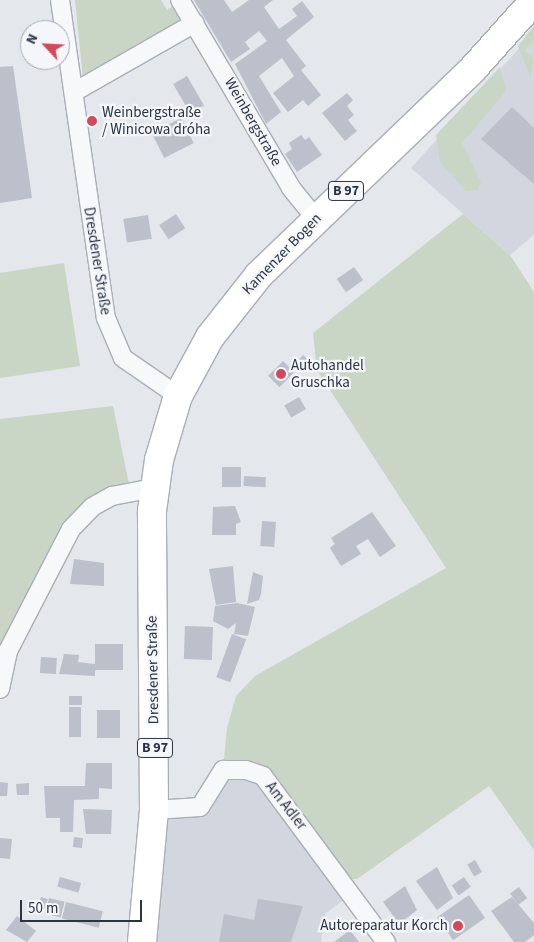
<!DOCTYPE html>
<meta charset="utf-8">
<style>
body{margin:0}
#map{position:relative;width:534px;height:942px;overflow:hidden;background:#e4e7ec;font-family:"Source Sans 3",sans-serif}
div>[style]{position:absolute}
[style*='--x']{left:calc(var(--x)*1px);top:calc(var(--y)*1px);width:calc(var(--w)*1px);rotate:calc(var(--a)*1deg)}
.built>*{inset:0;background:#d2d6de}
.green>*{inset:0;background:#c9d6c5}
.building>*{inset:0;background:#bbc0ca;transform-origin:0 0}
.roads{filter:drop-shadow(1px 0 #a9aeb7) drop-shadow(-1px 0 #a9aeb7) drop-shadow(0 1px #a9aeb7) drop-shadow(0 -1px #a9aeb7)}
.street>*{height:18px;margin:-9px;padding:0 9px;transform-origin:9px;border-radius:9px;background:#f7f8fa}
.primary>*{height:28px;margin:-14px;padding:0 14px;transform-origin:14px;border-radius:14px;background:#fff}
.dots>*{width:14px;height:14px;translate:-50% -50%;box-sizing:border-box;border:2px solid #f4f6f9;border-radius:50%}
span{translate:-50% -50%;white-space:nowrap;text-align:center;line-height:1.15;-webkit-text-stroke:4.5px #f4f6f9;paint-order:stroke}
.shield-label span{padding:1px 4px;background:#f4f6f9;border:1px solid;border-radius:4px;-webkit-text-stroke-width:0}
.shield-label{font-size:14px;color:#2b3445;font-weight:700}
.poi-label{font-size:15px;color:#2b3445}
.left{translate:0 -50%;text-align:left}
.right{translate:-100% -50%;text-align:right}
.street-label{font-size:15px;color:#2b3445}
.north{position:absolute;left:20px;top:20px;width:50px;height:50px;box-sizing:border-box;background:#f4f6f9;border:1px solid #a4a8b1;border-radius:50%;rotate:295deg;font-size:14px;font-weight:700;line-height:20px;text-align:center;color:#2b3445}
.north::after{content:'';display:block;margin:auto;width:18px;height:22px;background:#d1495b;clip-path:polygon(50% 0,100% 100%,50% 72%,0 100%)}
.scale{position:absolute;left:20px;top:900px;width:122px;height:22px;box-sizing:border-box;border:2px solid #2b3445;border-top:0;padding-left:6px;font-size:15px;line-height:18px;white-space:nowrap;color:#2b3445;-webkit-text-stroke:4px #f4f6f9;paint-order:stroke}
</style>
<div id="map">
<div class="built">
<div style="clip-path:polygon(534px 32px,534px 235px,510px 255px,411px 168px)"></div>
<div style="clip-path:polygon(223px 770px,246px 770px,351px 894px,325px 914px,321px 942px,143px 942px,155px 810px,201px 807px)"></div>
</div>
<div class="green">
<div style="clip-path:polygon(75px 0,161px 0,167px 10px,177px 4px,183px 20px,83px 79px)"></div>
<div style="clip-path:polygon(534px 26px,534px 40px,525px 50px,534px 59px,530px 77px,518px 46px)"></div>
<div style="clip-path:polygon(500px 67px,506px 91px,462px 143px,481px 182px,478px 190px,466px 191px,440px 162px,436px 135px)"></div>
<div style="clip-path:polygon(463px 214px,510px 255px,534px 292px,534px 850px,489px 786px,357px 879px,340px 879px,275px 788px,223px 769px,227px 728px,236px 696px,255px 676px,446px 568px,317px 370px,313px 333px)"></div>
<div style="clip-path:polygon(64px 263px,80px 366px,0 378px,0 273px)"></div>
<div style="clip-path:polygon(113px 406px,130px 489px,71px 529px,0 689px,0 419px)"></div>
</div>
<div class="building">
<div style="clip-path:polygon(194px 0,224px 0,232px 12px,249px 0,273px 0,264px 7px,279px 29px,297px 16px,292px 9px,302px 1px,314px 17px,286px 40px,306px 66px,301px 70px,321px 95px,308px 106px,303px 100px,288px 112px,273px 93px,294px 76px,282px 58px,259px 76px,281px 112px,266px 124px,235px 64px,267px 41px,259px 31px,245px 42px,250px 49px,231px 62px)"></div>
<div style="clip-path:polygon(13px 66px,32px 198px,0 203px,0 67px)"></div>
<div style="left:187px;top:76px;width:34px;height:16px;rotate:60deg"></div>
<div style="clip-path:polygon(347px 93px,353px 100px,347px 106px,354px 115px,348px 120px,357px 131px,345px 141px,322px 113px)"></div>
<div style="clip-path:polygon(512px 107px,534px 128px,534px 184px,481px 139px)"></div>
<div style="left:181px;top:118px;width:28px;height:33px;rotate:63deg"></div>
<div style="clip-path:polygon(301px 135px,305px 140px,309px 137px,322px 155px,297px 172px,285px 154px,292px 149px,289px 143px)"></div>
<div style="left:176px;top:214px;width:17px;height:20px;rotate:57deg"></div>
<div style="left:148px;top:215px;width:24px;height:25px;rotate:81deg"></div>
<div style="left:354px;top:267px;width:16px;height:21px;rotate:55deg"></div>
<div style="left:303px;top:355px;width:15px;height:11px;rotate:42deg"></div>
<div style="left:283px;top:361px;width:16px;height:21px;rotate:45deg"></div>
<div style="left:299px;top:397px;width:14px;height:17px;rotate:60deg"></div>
<div style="left:222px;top:467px;width:19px;height:20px"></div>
<div style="left:244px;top:476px;width:22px;height:10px;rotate:3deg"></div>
<div style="clip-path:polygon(235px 506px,241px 522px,236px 524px,236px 535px,212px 535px,213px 507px)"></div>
<div style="clip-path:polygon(372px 512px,396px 546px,380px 557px,368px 539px,356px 546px,361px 554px,341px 566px,330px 548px,335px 544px,331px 538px)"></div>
<div style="left:262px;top:521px;width:14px;height:25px;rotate:4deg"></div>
<div style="clip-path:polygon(74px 559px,104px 563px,104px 586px,70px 584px)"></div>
<div style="clip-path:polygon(233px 566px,236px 602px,216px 605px,209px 569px)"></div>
<div style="clip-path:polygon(253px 572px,263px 576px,261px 594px,259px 600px,247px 604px)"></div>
<div style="clip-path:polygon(237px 603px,255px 607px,248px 636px,234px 634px,236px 623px,228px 629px,213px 621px,215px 606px)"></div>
<div style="left:185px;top:626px;width:28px;height:33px;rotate:2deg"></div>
<div style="left:232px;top:634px;width:15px;height:46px;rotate:20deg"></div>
<div style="left:95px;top:644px;width:28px;height:26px"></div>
<div style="clip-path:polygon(64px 654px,79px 655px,78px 662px,95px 664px,95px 676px,59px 674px)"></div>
<div style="left:41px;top:657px;width:16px;height:16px;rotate:4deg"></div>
<div style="left:69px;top:696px;width:13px;height:9px"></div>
<div style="left:69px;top:707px;width:12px;height:30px"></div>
<div style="left:97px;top:710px;width:23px;height:28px"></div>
<div style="clip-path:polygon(86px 763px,112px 763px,112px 789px,99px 788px,99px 799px,74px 800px,73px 832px,60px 832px,60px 818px,46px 818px,44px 786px,85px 786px)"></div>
<div style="clip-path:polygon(0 782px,8px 783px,7px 796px,0 796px)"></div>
<div style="clip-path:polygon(29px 783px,29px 795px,17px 795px,16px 784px)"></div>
<div style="clip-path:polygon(83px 809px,112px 810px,111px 834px,86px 834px)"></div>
<div style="left:74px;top:837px;width:9px;height:10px;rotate:6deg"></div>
<div style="clip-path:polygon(0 838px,12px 839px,10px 859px,0 858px)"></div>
<div style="left:475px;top:860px;width:14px;height:9px;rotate:60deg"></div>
<div style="clip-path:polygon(437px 867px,453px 898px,437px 910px,416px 881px)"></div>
<div style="left:60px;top:877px;width:22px;height:10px;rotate:16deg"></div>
<div style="left:464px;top:877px;width:12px;height:15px;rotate:55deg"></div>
<div style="clip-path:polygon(405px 886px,417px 910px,399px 924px,383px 902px)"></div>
<div style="left:519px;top:887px;width:14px;height:11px;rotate:54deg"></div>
<div style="left:469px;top:895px;width:28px;height:39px;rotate:55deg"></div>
<div style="left:41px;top:897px;width:7px;height:10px;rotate:16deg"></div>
<div style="clip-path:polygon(512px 897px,534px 923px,534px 935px,525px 942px,514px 942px,491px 911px)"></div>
<div style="left:49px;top:898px;width:16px;height:16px;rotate:14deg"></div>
<div style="clip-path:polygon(258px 899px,303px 906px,291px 942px,219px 942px,224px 914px,254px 920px)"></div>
<div style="left:66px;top:902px;width:38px;height:17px;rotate:14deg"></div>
<div style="clip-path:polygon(17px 916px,36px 931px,27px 942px,6px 930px)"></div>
<div style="clip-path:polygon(350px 930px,359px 942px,334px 942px)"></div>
</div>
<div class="roads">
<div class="street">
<div style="--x:60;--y:0;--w:321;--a:81.8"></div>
<div style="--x:106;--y:318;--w:43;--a:67"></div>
<div style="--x:123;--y:358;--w:67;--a:34.6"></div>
<div style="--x:180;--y:0;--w:218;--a:59.4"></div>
<div style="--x:291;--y:188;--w:38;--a:51"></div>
<div style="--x:74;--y:92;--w:139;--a:-29.7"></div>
<div style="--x:0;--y:689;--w:39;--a:-78"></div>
<div style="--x:8;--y:651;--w:137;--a:-62.7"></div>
<div style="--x:71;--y:529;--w:30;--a:-46"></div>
<div style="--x:92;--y:507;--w:23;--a:-29"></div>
<div style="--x:112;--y:496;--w:43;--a:-10.8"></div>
<div style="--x:154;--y:810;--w:46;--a:-3.7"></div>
<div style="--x:200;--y:807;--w:44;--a:-58.1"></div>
<div style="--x:223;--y:770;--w:23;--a:0"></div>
<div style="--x:246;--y:770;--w:18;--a:19"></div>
<div style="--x:263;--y:776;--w:207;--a:53.5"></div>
</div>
<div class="primary">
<div style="--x:142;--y:942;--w:133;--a:-84.8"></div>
<div style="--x:154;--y:810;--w:299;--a:-90.4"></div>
<div style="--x:152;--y:511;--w:51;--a:-82.2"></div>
<div style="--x:159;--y:460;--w:67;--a:-73.5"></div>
<div style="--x:178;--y:396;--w:67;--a:-61.5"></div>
<div style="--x:210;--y:337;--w:79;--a:-51.7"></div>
<div style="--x:259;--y:275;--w:296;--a:-43.9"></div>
<div style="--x:472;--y:70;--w:93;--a:-48.1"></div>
</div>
</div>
<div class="dots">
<div style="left:92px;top:121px;background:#d1495b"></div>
<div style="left:281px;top:374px;background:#d1495b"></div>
<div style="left:458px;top:926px;background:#d1495b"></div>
</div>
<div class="shield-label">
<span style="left:346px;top:191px">B 97</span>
<span style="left:155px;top:748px">B 97</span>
</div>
<div class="poi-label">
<span class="left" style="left:102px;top:121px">Weinbergstraße<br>/ Winicowa dróha</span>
<span class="left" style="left:291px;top:374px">Autohandel<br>Gruschka</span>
<span class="right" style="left:448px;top:926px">Autoreparatur Korch</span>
</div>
<div class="street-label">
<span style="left:253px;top:122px;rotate:60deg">Weinbergstraße</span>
<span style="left:282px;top:254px;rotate:-46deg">Kamenzer Bogen</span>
<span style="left:97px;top:261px;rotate:81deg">Dresdener Straße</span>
<span style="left:153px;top:670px;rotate:-91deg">Dresdener Straße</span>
<span style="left:286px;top:806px;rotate:52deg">Am Adler</span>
</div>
<div class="north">N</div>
<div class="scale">50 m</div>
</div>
